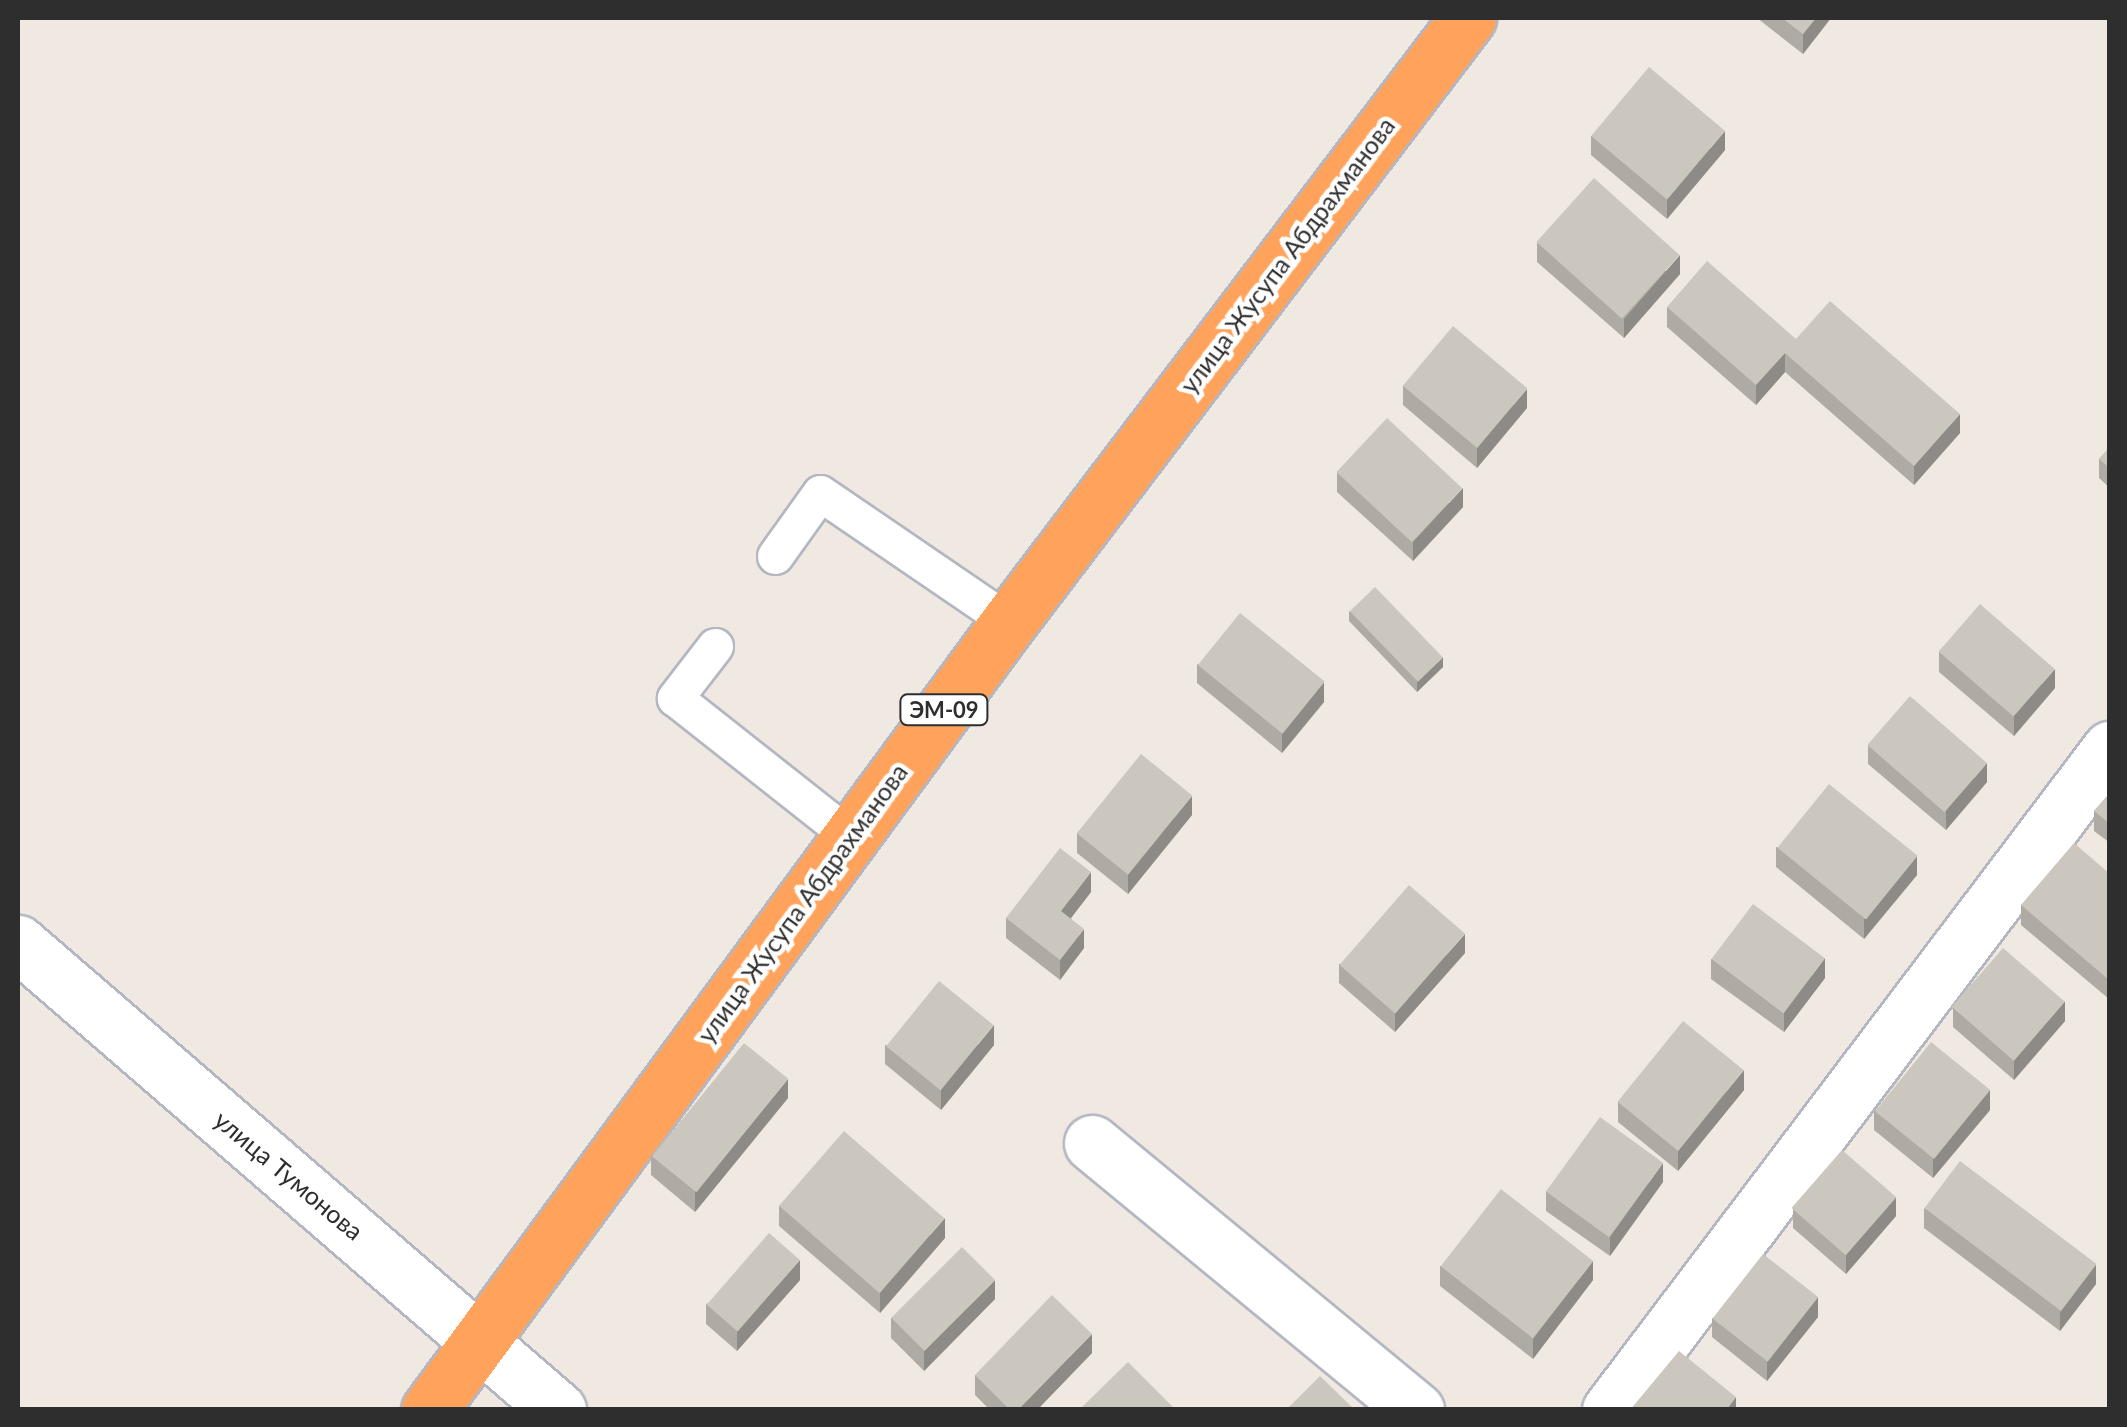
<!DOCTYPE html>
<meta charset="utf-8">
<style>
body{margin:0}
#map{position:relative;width:2127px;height:1427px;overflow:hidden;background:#efe9e1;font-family:Lato,sans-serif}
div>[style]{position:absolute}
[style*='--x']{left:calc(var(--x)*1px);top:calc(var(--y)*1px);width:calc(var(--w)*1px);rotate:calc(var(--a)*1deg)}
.roads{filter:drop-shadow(2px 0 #b4b7c1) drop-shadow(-2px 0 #b4b7c1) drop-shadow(0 2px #b4b7c1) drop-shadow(0 -2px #b4b7c1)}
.lane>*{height:35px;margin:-17.5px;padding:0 17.5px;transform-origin:17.5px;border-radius:17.5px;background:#fff}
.street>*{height:55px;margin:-27.5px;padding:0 27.5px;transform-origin:27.5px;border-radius:27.5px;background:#fff}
.highway>*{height:55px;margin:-27.5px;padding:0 27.5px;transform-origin:27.5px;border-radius:27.5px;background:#ffa35c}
.wall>*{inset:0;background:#afaba4}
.shaded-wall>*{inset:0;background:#8e8b86}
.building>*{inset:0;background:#cbc7bf;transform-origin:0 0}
span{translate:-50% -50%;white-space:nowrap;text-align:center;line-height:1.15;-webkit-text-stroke:9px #fff;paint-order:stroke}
.shield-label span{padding:2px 8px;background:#fff;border:2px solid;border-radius:8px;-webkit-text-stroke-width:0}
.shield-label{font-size:22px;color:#2e2e2e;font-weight:700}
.street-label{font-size:25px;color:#2e2e2e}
.frame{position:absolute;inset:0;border:20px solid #2e2e2e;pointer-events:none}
</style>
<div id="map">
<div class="roads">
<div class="lane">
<div style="--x:775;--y:556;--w:77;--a:-54.5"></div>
<div style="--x:820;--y:493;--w:229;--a:34.3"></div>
<div style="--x:715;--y:646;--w:66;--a:127.6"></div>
<div style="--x:675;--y:698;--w:223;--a:38.3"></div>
</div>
<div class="street">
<div style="--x:18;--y:943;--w:714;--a:40.85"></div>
<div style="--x:1092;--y:1143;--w:420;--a:39.5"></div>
<div style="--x:1610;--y:1410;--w:829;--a:-52.9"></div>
</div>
<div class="highway">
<div style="--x:429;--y:1410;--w:978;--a:-53.65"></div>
<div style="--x:1009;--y:622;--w:759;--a:-52.77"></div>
</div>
</div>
<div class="wall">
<div style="clip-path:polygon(1757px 18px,1831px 18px,1803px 54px)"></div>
<div style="clip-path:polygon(1591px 136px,1725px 150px,1667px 219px,1591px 155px)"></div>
<div style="clip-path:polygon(1537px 243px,1680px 274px,1624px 338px,1537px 262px)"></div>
<div style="clip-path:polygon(1667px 307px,1796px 339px,1960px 433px,1914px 485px,1785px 372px,1756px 405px,1667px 327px)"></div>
<div style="clip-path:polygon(1403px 386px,1527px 408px,1477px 468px,1403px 405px)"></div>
<div style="clip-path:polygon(2110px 447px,2110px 488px,2099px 478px,2099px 459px)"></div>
<div style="clip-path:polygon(1337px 472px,1463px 507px,1413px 561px,1337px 492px)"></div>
<div style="clip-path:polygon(1349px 611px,1443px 667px,1417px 692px,1349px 621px)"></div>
<div style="clip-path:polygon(1939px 652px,2055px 688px,2014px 736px,1939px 672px)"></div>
<div style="clip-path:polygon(1197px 664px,1324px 702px,1282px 753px,1197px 683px)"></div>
<div style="clip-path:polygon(1868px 745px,1987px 782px,1946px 830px,1868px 764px)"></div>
<div style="clip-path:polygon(2110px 793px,2110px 843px,2094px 831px,2094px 811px)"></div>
<div style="clip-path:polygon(1192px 815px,1128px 894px,1077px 853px,1077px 833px)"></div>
<div style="clip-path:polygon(1776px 847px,1917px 875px,1864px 939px,1776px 867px)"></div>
<div style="clip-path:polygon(2110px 874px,2109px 999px,2021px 925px,2021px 905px)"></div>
<div style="clip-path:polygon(1091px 892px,1071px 918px,1084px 948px,1060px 980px,1006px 938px,1006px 918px)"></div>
<div style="clip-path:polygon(1465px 953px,1395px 1032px,1339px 983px,1339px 964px)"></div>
<div style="clip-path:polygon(1711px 959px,1825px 978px,1784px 1032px,1711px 979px)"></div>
<div style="clip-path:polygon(1953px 1008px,2065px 1021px,2014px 1080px,1953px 1027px)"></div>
<div style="clip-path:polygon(885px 1045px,994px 1045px,941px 1110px,885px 1064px)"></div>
<div style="clip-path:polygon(1744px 1090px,1678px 1171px,1618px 1122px,1618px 1102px)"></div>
<div style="clip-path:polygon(788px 1098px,695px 1212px,651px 1175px,651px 1156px)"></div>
<div style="clip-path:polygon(1874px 1110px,1990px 1110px,1933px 1178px,1874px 1130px)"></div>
<div style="clip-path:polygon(1663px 1182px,1610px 1256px,1546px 1211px,1546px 1191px)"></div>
<div style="clip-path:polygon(779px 1206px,945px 1238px,880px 1313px,779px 1226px)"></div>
<div style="clip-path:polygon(1924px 1208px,2096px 1284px,2060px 1331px,1924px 1228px)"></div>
<div style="clip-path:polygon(1793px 1209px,1896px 1216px,1846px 1274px,1793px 1228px)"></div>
<div style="clip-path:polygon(1440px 1266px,1593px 1280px,1533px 1359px,1440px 1286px)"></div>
<div style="clip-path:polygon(800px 1280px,737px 1351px,706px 1324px,706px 1304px)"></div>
<div style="clip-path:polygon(995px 1299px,924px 1371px,891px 1338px,891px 1318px)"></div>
<div style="clip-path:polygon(1818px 1317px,1767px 1381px,1712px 1337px,1712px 1318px)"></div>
<div style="clip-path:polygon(1092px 1353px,1037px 1410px,990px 1410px,975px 1395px,975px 1375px)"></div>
</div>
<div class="shaded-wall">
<div style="clip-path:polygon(1816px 18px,1831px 18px,1803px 54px,1803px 34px)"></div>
<div style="clip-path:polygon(1725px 131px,1725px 150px,1667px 219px,1667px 200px)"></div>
<div style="clip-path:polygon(1680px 255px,1680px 274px,1624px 338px,1624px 319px)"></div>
<div style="clip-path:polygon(1785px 353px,1785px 372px,1756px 405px,1756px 385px)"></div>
<div style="clip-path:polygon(1527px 389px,1527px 408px,1477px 468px,1477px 448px)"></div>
<div style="clip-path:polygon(1960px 414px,1960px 433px,1914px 485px,1914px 466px)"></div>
<div style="clip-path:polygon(1463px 488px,1463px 507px,1413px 561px,1413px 542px)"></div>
<div style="clip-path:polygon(1443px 657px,1443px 667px,1417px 692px,1417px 682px)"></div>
<div style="clip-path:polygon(2055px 669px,2055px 688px,2014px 736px,2014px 716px)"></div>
<div style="clip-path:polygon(1324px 682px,1324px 702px,1282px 753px,1282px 733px)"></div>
<div style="clip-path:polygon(1987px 763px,1987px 782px,1946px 830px,1946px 811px)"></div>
<div style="clip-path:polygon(1192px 796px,1192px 815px,1128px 894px,1128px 874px)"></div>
<div style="clip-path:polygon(1917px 856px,1917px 875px,1864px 939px,1864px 919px)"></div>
<div style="clip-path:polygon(1091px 872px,1091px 892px,1061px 931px,1061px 911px)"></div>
<div style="clip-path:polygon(1084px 929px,1084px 948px,1060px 980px,1060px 960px)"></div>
<div style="clip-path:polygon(1465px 934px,1465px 953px,1395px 1032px,1395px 1013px)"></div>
<div style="clip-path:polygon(1825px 958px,1825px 978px,1784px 1032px,1784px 1013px)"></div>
<div style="clip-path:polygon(2065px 1001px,2065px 1021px,2014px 1080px,2014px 1061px)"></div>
<div style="clip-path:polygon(994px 1025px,994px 1045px,941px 1110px,941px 1090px)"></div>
<div style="clip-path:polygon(1744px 1070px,1744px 1090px,1678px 1171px,1678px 1151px)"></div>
<div style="clip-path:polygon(788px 1079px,788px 1098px,695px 1212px,695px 1192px)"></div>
<div style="clip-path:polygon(1990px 1090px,1990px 1110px,1933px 1178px,1933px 1158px)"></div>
<div style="clip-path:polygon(1663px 1163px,1663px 1182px,1610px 1256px,1610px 1237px)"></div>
<div style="clip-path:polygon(1896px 1197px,1896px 1216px,1846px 1274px,1846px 1254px)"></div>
<div style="clip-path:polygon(945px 1218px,945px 1238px,880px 1313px,880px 1293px)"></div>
<div style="clip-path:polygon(800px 1260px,800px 1280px,737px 1351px,737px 1331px)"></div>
<div style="clip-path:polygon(1593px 1261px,1593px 1280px,1533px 1359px,1533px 1339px)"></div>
<div style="clip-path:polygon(2096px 1264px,2096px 1284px,2060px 1331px,2060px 1312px)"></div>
<div style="clip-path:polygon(995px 1280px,995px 1299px,924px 1371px,924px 1351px)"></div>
<div style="clip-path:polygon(1818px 1297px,1818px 1317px,1767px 1381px,1767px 1361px)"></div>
<div style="clip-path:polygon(1092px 1334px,1092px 1353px,1037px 1410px,1018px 1410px)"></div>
<div style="clip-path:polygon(1736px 1397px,1736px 1410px,1726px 1410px)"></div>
</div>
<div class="building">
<div style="clip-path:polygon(1782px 18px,1816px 18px,1803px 34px)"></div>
<div style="left:1649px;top:67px;width:99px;height:90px;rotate:40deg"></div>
<div style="left:1594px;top:178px;width:115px;height:86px;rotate:42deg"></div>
<div style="clip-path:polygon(1707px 261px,1796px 339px,1830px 301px,1960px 414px,1914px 466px,1785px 353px,1756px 385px,1667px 307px)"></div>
<div style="left:1453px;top:326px;width:97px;height:78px;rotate:40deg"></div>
<div style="left:1387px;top:418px;width:103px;height:74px;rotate:43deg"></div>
<div style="clip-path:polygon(2110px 447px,2110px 468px,2099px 459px)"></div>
<div style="left:1375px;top:587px;width:98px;height:35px;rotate:46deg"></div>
<div style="left:1980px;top:604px;width:99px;height:63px;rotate:41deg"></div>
<div style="left:1240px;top:613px;width:109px;height:67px;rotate:39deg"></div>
<div style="left:1910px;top:696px;width:102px;height:65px;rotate:41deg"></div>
<div style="left:1141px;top:754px;width:66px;height:102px;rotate:39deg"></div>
<div style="left:1829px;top:784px;width:114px;height:82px;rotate:39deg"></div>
<div style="clip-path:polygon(2110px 793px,2110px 824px,2094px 811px)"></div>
<div style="clip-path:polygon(2074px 843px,2110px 874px,2109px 980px,2021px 905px)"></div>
<div style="clip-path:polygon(1060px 848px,1091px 872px,1061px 911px,1084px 929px,1060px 960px,1006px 918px)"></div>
<div style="left:1409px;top:885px;width:74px;height:106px;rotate:41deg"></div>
<div style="left:1753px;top:904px;width:90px;height:69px;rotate:37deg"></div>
<div style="left:2003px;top:948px;width:82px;height:78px;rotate:41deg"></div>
<div style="left:939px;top:981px;width:70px;height:84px;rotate:39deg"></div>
<div style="left:1683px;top:1021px;width:78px;height:104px;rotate:39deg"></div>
<div style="left:1931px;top:1042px;width:76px;height:89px;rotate:39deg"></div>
<div style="left:744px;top:1043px;width:57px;height:146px;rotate:39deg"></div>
<div style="left:1600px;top:1117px;width:78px;height:92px;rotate:36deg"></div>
<div style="left:844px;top:1131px;width:133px;height:99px;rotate:41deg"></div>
<div style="left:1842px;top:1150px;width:72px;height:77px;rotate:41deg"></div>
<div style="left:1960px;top:1161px;width:171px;height:59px;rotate:37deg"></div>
<div style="left:1501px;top:1189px;width:117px;height:98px;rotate:38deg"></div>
<div style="left:769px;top:1233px;width:41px;height:95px;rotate:41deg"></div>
<div style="left:962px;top:1247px;width:47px;height:100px;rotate:45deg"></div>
<div style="left:1763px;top:1254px;width:70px;height:82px;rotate:38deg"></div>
<div style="clip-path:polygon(1052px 1295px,1092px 1334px,1018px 1410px,1010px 1410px,975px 1375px)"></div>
<div style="clip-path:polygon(1679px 1351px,1736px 1397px,1726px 1410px,1630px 1410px)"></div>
<div style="clip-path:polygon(1128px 1362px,1175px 1409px,1079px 1410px)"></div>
<div style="clip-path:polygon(1320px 1376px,1355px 1410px,1286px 1410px)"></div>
</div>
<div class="shield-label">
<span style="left:944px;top:710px">ЭМ-09</span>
</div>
<div class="street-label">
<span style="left:1287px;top:255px;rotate:-53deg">улица Жусупа Абдрахманова</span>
<span style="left:802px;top:903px;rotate:-54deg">улица Жусупа Абдрахманова</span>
<span style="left:289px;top:1175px;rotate:40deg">улица Тумонова</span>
</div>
<div class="frame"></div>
</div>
